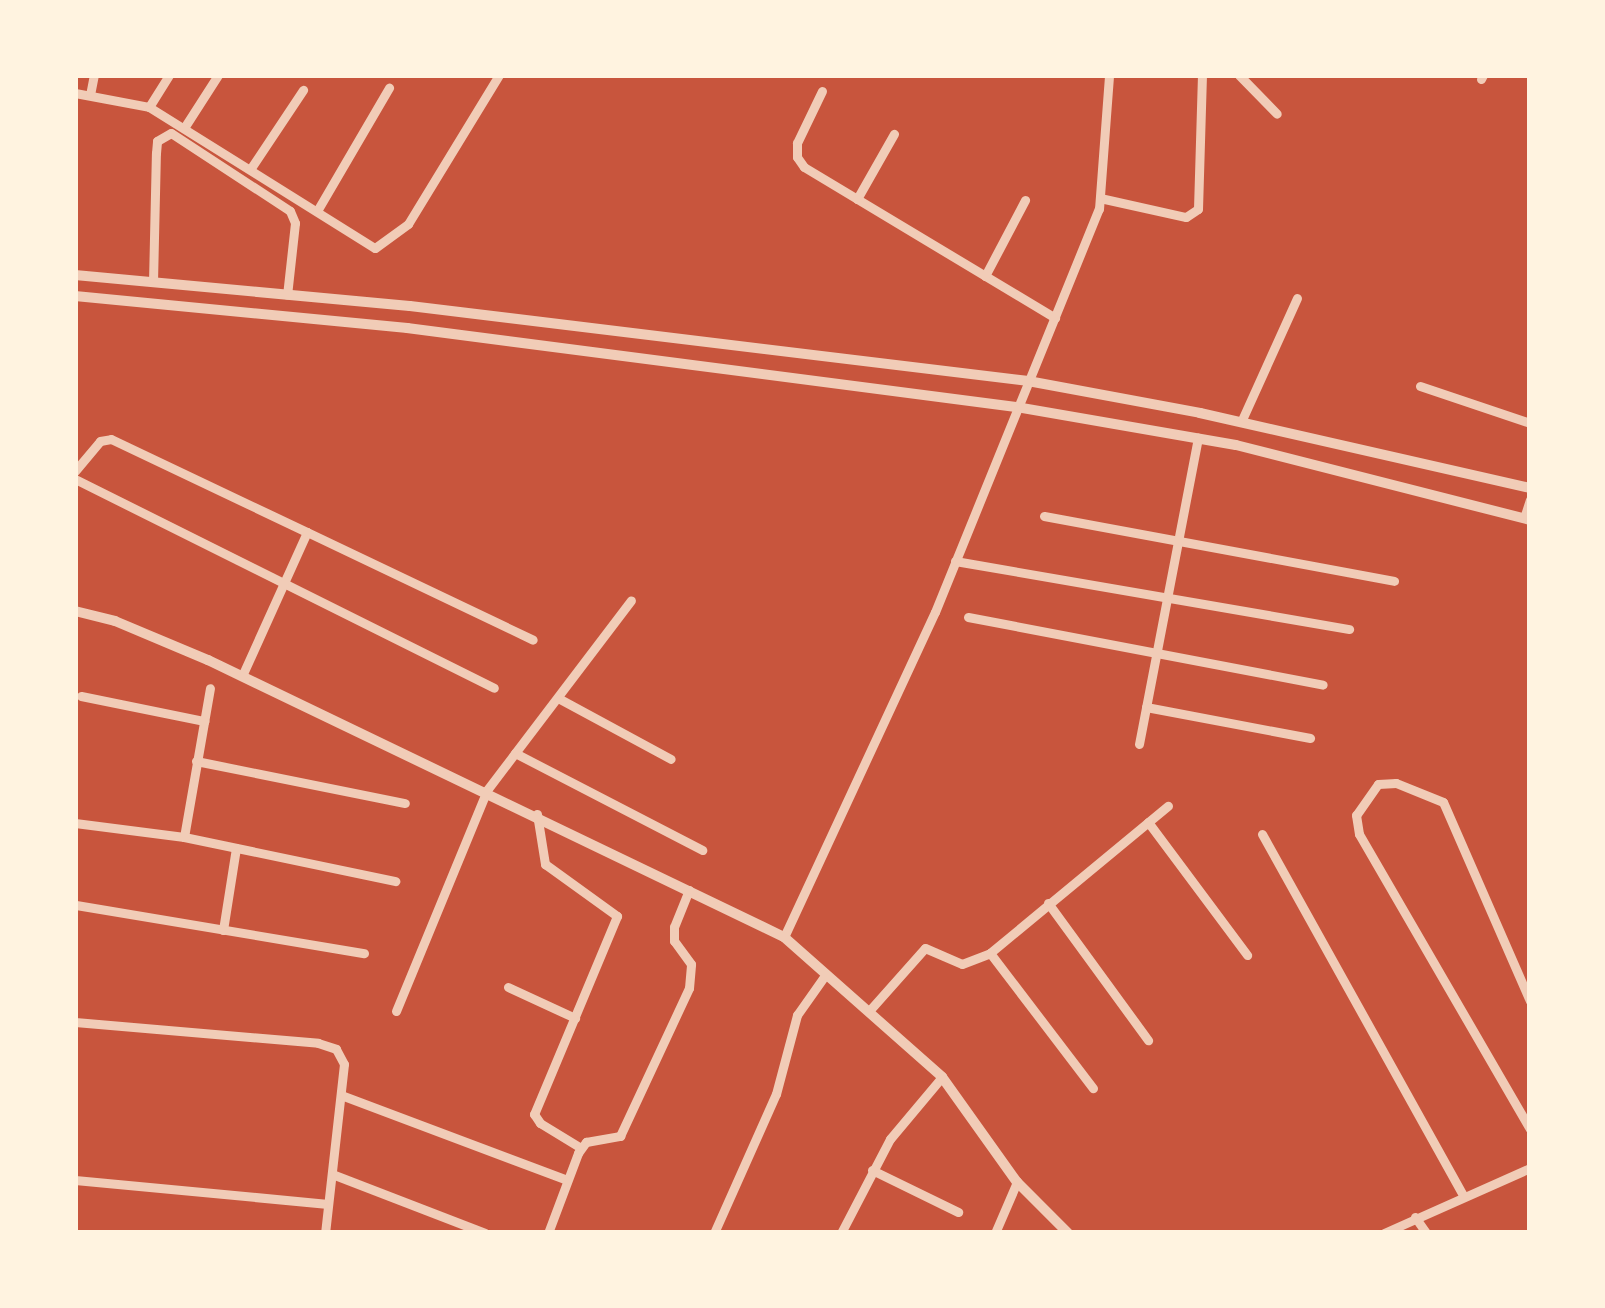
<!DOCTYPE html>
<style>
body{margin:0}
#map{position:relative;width:1605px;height:1308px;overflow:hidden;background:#c8553d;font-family:"Golos Text",sans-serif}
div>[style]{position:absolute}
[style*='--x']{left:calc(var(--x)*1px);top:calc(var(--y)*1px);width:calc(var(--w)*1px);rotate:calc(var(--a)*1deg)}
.minor>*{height:9px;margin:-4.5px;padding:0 4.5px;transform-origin:4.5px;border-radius:4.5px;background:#f1ccb7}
.tertiary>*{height:10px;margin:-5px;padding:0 5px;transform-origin:5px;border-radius:5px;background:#f1ccb7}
span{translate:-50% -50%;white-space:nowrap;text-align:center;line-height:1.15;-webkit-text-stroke:9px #fff3e0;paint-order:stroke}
.frame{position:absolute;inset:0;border:78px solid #fff3e0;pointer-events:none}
</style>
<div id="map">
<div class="minor">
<div style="--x:1239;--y:75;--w:54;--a:45.7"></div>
<div style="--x:1481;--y:79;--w:4;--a:-63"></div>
<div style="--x:822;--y:91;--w:58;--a:115.7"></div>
<div style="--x:797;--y:143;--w:14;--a:90"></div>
<div style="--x:797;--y:157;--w:12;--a:55"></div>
<div style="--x:804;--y:167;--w:293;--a:31"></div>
<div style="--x:75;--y:93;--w:75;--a:10.7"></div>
<div style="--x:149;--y:107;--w:266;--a:32"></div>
<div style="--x:375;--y:248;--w:41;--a:-36"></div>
<div style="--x:408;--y:224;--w:175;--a:-58.6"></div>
<div style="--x:90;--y:95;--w:20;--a:-79"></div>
<div style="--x:149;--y:107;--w:38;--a:-58"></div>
<div style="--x:184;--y:128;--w:63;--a:-57.3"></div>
<div style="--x:251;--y:168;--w:94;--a:-56.3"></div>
<div style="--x:1100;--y:198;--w:88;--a:12.5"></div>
<div style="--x:1186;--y:217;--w:14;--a:-34"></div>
<div style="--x:1198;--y:209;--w:134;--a:-88.3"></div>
<div style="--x:857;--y:199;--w:75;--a:-60.4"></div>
<div style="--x:317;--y:211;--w:143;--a:-59.7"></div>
<div style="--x:985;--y:276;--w:86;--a:-62.2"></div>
<div style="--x:153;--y:282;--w:129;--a:-88.7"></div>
<div style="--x:156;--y:153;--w:12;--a:-85"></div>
<div style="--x:157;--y:141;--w:16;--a:-30"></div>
<div style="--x:171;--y:133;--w:142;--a:33.2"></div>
<div style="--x:290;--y:211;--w:13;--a:67"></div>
<div style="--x:295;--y:223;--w:72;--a:96.3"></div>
<div style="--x:1420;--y:386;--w:116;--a:18.6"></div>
<div style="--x:1241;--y:422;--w:136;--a:-65.7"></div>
<div style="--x:75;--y:471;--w:39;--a:-50"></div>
<div style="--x:100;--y:441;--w:11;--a:-10"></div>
<div style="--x:111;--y:439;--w:217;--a:25.4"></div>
<div style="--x:75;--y:479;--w:468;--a:26.5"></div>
<div style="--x:1044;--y:516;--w:356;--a:10.5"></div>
<div style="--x:1524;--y:518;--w:19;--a:-72"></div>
<div style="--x:955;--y:561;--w:400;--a:9.8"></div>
<div style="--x:968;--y:617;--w:361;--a:10.8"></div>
<div style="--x:242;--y:676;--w:158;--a:-65.7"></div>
<div style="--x:307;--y:532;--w:250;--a:25.5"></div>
<div style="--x:81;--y:696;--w:126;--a:11.5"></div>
<div style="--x:558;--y:698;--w:128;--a:28.4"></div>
<div style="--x:1146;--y:707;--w:167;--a:10.7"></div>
<div style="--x:1139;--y:744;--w:312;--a:-79.1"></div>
<div style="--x:515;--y:753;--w:211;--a:27.4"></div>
<div style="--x:196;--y:761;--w:213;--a:11.4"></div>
<div style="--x:537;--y:814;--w:51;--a:80.9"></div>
<div style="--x:545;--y:864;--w:89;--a:35.8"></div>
<div style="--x:617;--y:916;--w:215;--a:112.7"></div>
<div style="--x:534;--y:1114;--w:11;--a:56"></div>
<div style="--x:540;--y:1123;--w:48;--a:31.4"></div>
<div style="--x:1148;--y:822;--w:166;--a:53.3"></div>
<div style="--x:75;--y:823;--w:110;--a:7.3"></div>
<div style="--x:184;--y:837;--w:216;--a:11.8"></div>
<div style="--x:1262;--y:834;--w:415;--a:60.9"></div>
<div style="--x:184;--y:837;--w:151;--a:-80.1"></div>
<div style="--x:1048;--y:903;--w:170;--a:53.9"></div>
<div style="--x:76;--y:905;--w:292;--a:9.5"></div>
<div style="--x:223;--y:930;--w:83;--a:-81"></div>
<div style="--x:784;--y:937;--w:358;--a:-65.1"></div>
<div style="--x:935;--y:612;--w:435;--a:-67.9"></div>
<div style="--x:1099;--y:209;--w:134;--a:-85.7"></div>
<div style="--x:990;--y:953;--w:170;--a:52.7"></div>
<div style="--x:508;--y:987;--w:74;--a:24.8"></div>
<div style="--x:1530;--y:1001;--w:217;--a:-113.6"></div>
<div style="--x:1443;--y:802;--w:51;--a:-158"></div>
<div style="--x:1396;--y:783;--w:18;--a:177"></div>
<div style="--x:1378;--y:784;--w:38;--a:125"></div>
<div style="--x:1356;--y:815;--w:19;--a:81"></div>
<div style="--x:1359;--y:834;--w:341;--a:59.9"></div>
<div style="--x:396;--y:1011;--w:239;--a:-67.6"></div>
<div style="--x:487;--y:790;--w:238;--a:-52.8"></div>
<div style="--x:869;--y:1011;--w:84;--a:-48.4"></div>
<div style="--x:925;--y:948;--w:40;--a:23.4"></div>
<div style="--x:962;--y:964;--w:30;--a:-21"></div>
<div style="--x:990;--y:953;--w:231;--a:-39.6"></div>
<div style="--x:75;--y:1022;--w:244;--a:4.9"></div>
<div style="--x:318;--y:1043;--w:19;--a:18"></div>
<div style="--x:336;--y:1049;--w:17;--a:62"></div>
<div style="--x:344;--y:1064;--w:170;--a:96.4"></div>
<div style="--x:341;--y:1095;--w:241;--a:20.6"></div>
<div style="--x:872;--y:1170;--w:96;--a:26"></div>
<div style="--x:332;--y:1174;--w:164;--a:21.1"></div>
<div style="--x:75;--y:1180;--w:254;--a:5.4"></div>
<div style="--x:1415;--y:1217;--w:19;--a:55"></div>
<div style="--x:548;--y:1233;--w:85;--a:-69.4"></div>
<div style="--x:578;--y:1153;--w:14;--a:-54"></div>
<div style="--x:586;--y:1142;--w:35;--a:-10"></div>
<div style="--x:620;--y:1136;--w:163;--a:-65"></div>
<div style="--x:689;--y:988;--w:24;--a:-85"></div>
<div style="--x:691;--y:964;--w:29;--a:-126"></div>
<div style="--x:674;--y:941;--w:14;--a:-90"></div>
<div style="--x:674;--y:927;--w:40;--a:-68"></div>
<div style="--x:714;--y:1233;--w:152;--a:-66"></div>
<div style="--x:776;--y:1094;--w:82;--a:-75.1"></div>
<div style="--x:797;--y:1015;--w:50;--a:-54.7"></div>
<div style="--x:841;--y:1233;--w:106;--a:-62.5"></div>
<div style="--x:890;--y:1139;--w:81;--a:-50"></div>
<div style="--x:995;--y:1233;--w:56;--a:-66.7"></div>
<div style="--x:1384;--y:1233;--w:160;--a:-24"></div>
</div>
<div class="tertiary">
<div style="--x:75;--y:275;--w:336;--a:5.3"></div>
<div style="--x:410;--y:306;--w:623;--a:6.92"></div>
<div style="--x:1028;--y:381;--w:175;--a:10.5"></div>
<div style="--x:1200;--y:413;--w:338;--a:12.8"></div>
<div style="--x:75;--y:296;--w:334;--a:5.5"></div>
<div style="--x:407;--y:328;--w:614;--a:7.39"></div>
<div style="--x:1016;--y:407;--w:223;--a:9.8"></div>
<div style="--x:1236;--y:445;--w:303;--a:14.3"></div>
<div style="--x:75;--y:611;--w:41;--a:14"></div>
<div style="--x:115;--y:621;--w:101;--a:22.8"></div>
<div style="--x:208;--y:660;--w:639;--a:25.68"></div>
<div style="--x:784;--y:937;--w:211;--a:41.5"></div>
<div style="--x:942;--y:1077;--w:129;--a:54.5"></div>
<div style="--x:1017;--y:1182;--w:72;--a:45"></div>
</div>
<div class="frame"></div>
</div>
